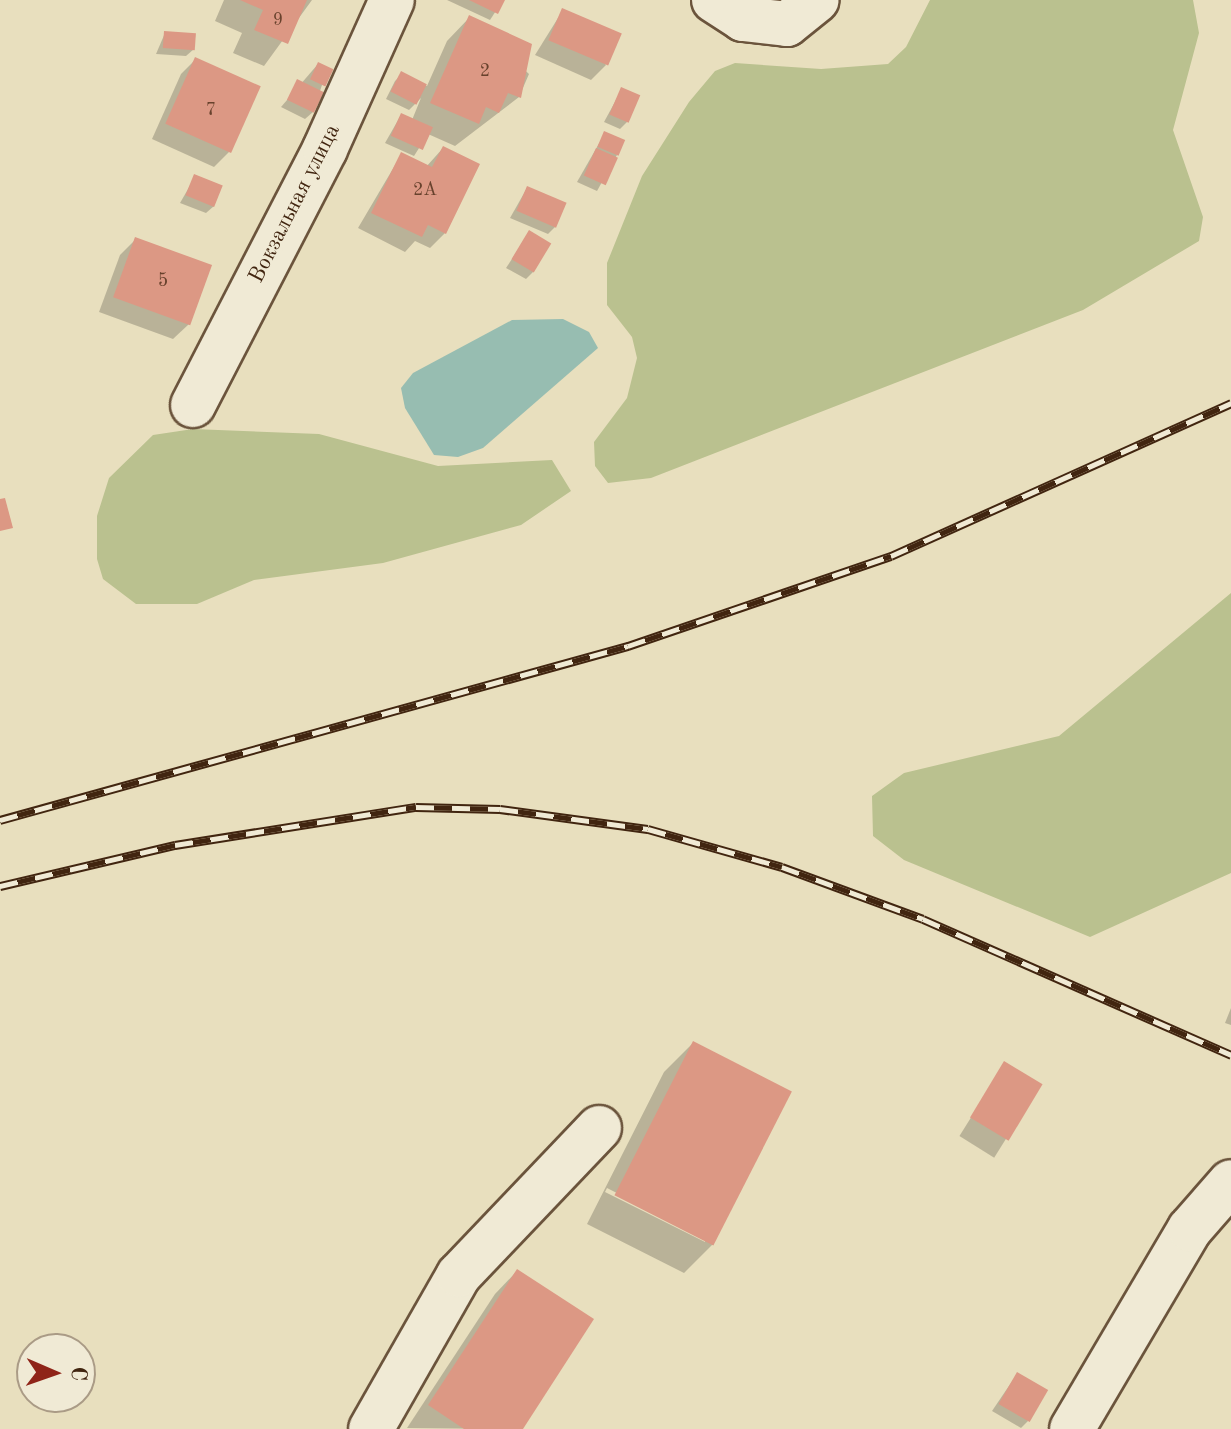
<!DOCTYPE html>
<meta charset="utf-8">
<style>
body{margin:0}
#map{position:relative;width:1231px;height:1429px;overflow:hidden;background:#e8dfbe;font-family:"Old Standard TT",serif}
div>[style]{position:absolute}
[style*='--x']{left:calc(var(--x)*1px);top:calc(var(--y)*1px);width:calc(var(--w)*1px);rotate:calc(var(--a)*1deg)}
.green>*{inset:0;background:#bac18f}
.water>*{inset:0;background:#97bdb1}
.shadow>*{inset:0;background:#0003;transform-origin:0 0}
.building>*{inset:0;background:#dc9884;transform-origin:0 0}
.roads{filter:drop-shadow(2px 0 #6b543c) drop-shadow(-2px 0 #6b543c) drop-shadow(0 2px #6b543c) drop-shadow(0 -2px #6b543c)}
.minor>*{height:44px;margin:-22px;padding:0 22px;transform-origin:22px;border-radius:22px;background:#f0ead5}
.rail>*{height:9px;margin-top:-4.5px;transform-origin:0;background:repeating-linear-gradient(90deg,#f0ead5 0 18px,#412510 0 36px);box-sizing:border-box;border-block:2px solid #412510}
span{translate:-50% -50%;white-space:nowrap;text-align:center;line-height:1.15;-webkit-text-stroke:8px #f0ead5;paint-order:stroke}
.number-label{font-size:18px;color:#68422d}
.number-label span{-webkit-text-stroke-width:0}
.street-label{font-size:22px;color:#412510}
.north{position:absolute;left:16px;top:1333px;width:80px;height:80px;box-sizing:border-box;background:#f0ead5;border:2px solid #aa9b86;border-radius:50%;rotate:92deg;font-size:22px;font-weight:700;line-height:32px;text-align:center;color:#412510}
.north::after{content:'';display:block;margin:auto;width:28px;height:36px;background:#8f2418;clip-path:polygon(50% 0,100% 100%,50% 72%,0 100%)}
</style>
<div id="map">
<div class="green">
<div style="clip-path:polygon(930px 0,1193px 0,1199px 33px,1173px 130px,1203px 217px,1199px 241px,1083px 310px,651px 478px,608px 483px,595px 466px,594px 442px,627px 398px,637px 358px,632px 337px,607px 305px,607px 263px,642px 176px,689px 102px,715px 71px,735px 63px,821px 69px,888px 64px,906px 47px)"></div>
<div style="clip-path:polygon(193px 429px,319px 434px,438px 466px,552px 460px,571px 491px,521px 525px,383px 563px,254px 580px,197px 604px,136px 604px,103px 579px,97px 559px,97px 516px,109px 478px,153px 435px)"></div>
<div style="clip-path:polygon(1231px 593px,1231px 873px,1090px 937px,904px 860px,873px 836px,872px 796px,904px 773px,1059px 736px)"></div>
</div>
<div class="water">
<div style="clip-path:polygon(563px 319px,589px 332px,598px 348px,483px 448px,458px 457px,434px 455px,405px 408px,401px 388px,413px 373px,512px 320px)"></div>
</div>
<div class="shadow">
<div style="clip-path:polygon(224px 0,312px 0,264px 66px,233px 53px,242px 33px,215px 21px)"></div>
<div style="clip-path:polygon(447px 0,503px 0,490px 20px)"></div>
<div style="clip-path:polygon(563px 10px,606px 65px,591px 80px,535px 55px)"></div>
<div style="clip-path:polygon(469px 18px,529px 74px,519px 97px,455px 146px,428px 134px,414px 156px,385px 143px,401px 115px,412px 120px,421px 98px,409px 110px,386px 99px,395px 81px,402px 74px,427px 86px,447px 41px)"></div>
<div style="clip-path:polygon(165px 33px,194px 49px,186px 56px,156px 54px)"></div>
<div style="clip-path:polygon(196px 59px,229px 152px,214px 167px,152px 139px,181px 74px)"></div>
<div style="clip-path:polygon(318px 64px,322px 85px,313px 112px,305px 119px,281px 107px)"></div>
<div style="clip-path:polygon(622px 89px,627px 122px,620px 129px,604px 122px)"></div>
<div style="clip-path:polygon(605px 133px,617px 155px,597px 191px,577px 182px)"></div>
<div style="clip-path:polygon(443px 148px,445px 233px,430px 248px,415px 241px,405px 252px,358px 228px,401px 155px,426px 167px)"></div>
<div style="clip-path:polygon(195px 177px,214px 206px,206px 213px,180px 203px)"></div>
<div style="clip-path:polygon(527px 188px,555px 227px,548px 234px,510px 218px)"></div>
<div style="clip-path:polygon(529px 233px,533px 272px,526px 279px,506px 268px)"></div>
<div style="clip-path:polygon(135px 240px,189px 324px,173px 339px,99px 312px,120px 255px)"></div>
<div style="clip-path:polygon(1231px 1008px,1231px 1025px,1225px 1023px)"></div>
<div style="clip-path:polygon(evenodd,693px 1043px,713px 1244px,684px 1273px,587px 1224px,664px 1072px,693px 1043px,607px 1188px,705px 1238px,705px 1242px,605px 1192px,607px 1188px)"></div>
<div style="left:1005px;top:1063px;width:41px;height:86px;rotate:32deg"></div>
<div style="clip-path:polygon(517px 1271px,520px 1429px,407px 1428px,495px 1294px)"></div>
<div style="clip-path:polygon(1017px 1374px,1028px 1421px,1021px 1428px,992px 1411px)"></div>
</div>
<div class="building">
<div style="clip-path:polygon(240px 0,307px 0,288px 44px,254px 30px,263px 10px)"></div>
<div style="clip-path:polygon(469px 0,505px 0,498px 14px)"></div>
<div style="left:562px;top:8px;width:65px;height:35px;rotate:23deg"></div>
<div style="clip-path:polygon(469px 15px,532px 44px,521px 98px,508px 93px,499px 113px,486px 107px,479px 124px,430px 103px)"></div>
<div style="left:164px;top:31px;width:32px;height:17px;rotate:4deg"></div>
<div style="left:195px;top:57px;width:72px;height:73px;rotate:24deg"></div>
<div style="left:318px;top:62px;width:17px;height:19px;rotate:25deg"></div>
<div style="left:401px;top:71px;width:29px;height:23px;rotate:27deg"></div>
<div style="left:297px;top:79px;width:30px;height:23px;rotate:26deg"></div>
<div style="left:621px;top:87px;width:21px;height:30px;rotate:23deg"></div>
<div style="left:401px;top:113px;width:35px;height:25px;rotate:24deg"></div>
<div style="left:604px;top:131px;width:23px;height:17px;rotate:23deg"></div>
<div style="clip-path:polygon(443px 146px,480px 164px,446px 234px,428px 225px,422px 237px,371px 213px,401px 152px,432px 167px)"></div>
<div style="left:596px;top:148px;width:24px;height:30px;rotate:24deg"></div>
<div style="left:194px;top:174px;width:31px;height:23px;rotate:22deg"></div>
<div style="left:527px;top:186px;width:43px;height:27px;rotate:23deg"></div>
<div style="left:529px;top:230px;width:26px;height:34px;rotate:31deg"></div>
<div style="left:135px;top:237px;width:82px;height:64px;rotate:20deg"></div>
<div style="clip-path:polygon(5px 498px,13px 528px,0 531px,0 499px)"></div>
<div style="left:693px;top:1041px;width:111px;height:173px;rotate:27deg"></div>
<div style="left:1004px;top:1061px;width:45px;height:66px;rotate:31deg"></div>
<div style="clip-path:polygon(517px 1269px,594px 1319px,523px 1429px,464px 1429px,428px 1405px)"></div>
<div style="left:1017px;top:1372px;width:36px;height:37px;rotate:30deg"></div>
</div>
<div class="roads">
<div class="minor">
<div style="--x:714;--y:0;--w:35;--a:33"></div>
<div style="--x:743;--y:19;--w:44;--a:6.5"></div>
<div style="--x:787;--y:24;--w:38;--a:-39"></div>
<div style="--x:193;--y:405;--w:288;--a:-62.7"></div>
<div style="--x:325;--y:149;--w:163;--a:-65.8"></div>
<div style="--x:371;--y:1429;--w:177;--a:-60.3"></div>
<div style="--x:459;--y:1275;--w:203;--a:-46.4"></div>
<div style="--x:1072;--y:1429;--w:232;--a:-59.5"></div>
<div style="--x:1190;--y:1229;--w:62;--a:-48.9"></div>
</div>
</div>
<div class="rail">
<div style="--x:0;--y:820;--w:652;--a:-15.49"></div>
<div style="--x:628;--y:646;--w:278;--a:-18.9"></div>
<div style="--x:891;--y:556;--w:373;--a:-24.2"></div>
<div style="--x:0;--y:886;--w:180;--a:-13.2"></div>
<div style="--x:175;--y:845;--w:244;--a:-9"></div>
<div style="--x:416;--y:807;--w:84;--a:1.4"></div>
<div style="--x:500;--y:809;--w:149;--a:7.7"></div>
<div style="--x:648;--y:829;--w:139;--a:15.8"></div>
<div style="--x:782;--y:867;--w:150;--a:20.2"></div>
<div style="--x:923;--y:919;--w:337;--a:23.8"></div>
</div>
<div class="number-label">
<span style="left:278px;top:20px">9</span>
<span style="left:485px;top:71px">2</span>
<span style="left:211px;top:110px">7</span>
<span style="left:425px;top:190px">2А</span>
<span style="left:163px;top:281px">5</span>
</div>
<div class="street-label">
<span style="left:295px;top:204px;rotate:-63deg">Вокзальная улица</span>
</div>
<div class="north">С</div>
</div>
